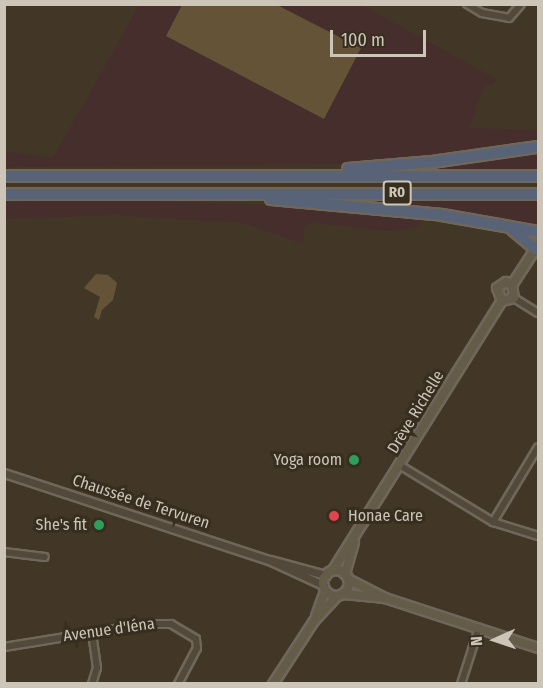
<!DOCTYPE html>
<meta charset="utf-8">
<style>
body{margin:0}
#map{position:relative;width:543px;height:688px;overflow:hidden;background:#423727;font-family:"Fira Sans Condensed",sans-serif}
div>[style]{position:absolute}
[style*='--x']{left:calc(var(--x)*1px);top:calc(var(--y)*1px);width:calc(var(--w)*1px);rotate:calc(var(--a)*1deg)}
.green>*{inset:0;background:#452e2b}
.water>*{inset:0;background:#655337}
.roads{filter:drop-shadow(2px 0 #6f6759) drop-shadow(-2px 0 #6f6759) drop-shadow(0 2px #6f6759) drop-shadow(0 -2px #6f6759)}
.minor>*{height:6px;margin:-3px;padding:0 3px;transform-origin:3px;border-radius:3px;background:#52493b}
.tertiary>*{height:7px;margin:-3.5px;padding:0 3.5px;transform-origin:3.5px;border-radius:3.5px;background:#52493b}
.secondary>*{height:8px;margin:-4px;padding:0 4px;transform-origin:4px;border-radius:4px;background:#655b49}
.secondary>.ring{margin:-4px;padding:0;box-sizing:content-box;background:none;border:8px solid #655b49;border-radius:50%}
.motorway>*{height:10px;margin:-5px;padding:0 5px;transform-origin:5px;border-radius:5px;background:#586378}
.dots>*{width:16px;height:16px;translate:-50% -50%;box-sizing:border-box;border:3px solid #372e20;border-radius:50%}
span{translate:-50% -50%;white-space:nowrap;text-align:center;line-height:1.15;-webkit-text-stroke:6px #372e20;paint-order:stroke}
.shield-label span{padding:2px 4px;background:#372e20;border:2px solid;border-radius:4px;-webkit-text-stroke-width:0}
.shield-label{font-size:15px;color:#ccc5b8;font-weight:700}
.street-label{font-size:16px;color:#ccc5b8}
.poi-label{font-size:16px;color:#ccc5b8}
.right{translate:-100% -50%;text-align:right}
.left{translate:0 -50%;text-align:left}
.frame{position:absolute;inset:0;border:6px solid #ccc5b8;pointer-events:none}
.north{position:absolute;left:465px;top:610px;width:60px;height:60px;-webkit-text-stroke:4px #372e20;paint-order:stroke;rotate:267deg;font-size:16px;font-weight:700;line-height:24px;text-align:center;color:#ccc5b8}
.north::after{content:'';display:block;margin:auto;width:21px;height:27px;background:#ccc5b8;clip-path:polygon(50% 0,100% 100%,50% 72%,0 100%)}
.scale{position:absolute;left:330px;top:30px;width:96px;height:27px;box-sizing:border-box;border:3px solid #ccc5b8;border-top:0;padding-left:8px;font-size:18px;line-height:21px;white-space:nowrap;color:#ccc5b8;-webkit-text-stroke:4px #372e20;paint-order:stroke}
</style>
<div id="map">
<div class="green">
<div style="clip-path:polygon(140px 4px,182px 5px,166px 37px,360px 48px,277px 5px,362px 5px,496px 79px,492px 86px,485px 84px,469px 128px,538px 130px,538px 141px,445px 155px,345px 164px,5px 167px,4px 151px,53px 158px)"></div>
<div style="clip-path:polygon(538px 150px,538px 169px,395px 169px)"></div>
<div style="clip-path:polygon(99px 199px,294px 206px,425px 218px,415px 228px,386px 231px,312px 222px,304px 228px,303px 244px,243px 223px,115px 215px,5px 219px,4px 202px)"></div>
<div style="clip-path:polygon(342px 200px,538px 201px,538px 224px,535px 229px,429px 209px)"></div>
</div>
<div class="water">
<div style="clip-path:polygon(182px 5px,277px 5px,361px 48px,324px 119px,166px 36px)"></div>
<div style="clip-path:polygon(96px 274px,108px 275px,117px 283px,113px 300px,102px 310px,99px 320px,94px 317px,100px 297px,84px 288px)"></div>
</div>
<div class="roads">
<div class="minor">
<div style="--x:467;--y:4;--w:17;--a:31"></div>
<div style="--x:482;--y:13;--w:27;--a:10"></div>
<div style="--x:509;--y:18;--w:18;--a:-49"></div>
<div style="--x:514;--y:298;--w:28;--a:32"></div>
<div style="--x:401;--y:466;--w:108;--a:31.3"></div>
<div style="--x:493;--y:522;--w:47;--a:17.3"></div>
<div style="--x:493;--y:522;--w:87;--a:-59"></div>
<div style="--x:4;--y:552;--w:41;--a:7"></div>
<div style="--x:4;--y:647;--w:144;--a:-9.2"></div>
<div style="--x:146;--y:624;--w:25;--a:0"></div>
<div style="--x:171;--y:624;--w:29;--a:31"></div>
<div style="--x:196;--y:639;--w:9;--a:84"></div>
<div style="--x:197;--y:648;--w:41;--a:117.8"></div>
<div style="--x:92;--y:684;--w:17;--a:-73"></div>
<div style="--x:97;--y:668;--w:36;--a:-98"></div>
<div style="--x:461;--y:684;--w:59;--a:-72.2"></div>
</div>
<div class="tertiary">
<div style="--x:4;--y:473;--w:279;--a:18.2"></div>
<div style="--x:269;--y:560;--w:60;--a:24.8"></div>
<div style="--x:270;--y:560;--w:58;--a:15"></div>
</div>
<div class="secondary">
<div style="--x:512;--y:285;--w:48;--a:-57"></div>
<div style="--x:502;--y:301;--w:14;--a:-111"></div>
<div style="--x:497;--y:288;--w:11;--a:-34"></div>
<div style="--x:506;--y:282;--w:7;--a:27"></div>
<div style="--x:502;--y:301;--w:12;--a:-14"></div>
<div style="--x:514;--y:298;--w:13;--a:-99"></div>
<div style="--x:333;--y:570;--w:318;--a:-57.9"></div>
<div class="ring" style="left:323px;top:570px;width:18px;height:18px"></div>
<div style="--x:345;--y:574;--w:33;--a:-74"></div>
<div style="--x:348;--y:579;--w:42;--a:27.2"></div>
<div style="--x:344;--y:594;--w:41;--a:5.6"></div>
<div style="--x:385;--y:598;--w:161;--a:18.1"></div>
<div style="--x:316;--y:616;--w:27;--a:-70"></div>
<div style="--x:273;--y:684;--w:75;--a:-56.9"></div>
<div style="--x:314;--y:621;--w:34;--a:-47"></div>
</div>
<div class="motorway">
<div style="--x:348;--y:169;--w:84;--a:-4.8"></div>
<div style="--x:432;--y:162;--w:107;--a:-8.1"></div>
<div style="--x:4;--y:176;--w:534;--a:0"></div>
<div style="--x:4;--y:194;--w:534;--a:0"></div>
<div style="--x:271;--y:199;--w:172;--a:5.3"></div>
<div style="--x:442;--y:215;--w:97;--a:10"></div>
<div style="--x:513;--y:230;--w:30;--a:40"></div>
</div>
</div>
<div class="dots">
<div style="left:354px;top:460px;background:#2e9e5b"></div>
<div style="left:334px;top:516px;background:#e0444e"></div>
<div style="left:99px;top:525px;background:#2e9e5b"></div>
</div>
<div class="shield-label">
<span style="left:397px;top:193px">R0</span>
</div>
<div class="street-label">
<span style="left:416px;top:412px;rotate:-59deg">Drève Richelle</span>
<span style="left:141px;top:502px;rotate:18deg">Chaussée de Tervuren</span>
<span style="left:109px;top:630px;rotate:-8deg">Avenue d'Iéna</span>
</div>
<div class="poi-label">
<span class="right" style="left:342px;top:460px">Yoga room</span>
<span class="left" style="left:348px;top:516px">Honae Care</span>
<span class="right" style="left:87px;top:525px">She's fit</span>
</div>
<div class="frame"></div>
<div class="north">N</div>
<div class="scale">100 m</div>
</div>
